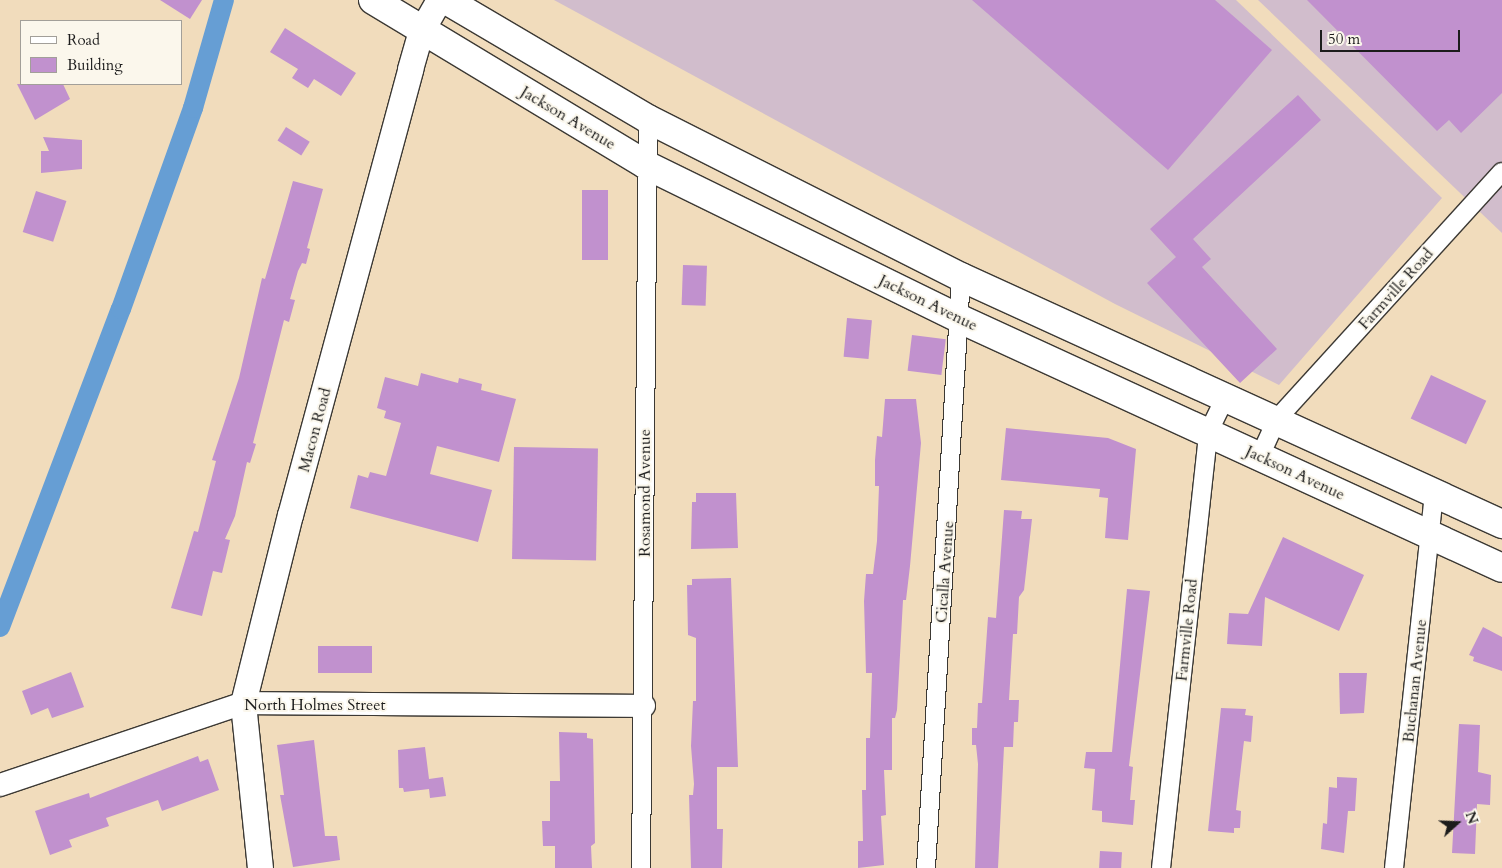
<!DOCTYPE html>
<style>
body{margin:0}
#map{position:relative;width:1502px;height:868px;overflow:hidden;background:#f1dcbc;font-family:Cardo,serif}
div>[style]{position:absolute}
[style*='--x']{left:calc(var(--x)*1px);top:calc(var(--y)*1px);width:calc(var(--w)*1px);rotate:calc(var(--a)*1deg)}
.industrial>*{inset:0;background:#d1bdcc}
.canal>*{height:20px;margin:-10px;padding:0 10px;transform-origin:10px;border-radius:10px;background:#669ed4}
.building>*{inset:0;background:#c191ce;transform-origin:0 0}
.roads{filter:drop-shadow(1px 0 #3c3934) drop-shadow(-1px 0 #3c3934) drop-shadow(0 1px #3c3934) drop-shadow(0 -1px #3c3934)}
.minor>*{height:18px;margin:-9px;padding:0 9px;transform-origin:9px;border-radius:9px;background:#fff}
.tertiary>*{height:22px;margin:-11px;padding:0 11px;transform-origin:11px;border-radius:11px;background:#fff}
.secondary>*{height:25px;margin:-12.5px;padding:0 12.5px;transform-origin:12.5px;border-radius:12.5px;background:#fff}
.primary>*{height:28px;margin:-14px;padding:0 14px;transform-origin:14px;border-radius:14px;background:#fff}
span{translate:-50% -50%;white-space:nowrap;text-align:center;line-height:1.15;-webkit-text-stroke:4px #fbf7ec;paint-order:stroke}
.street-label{font-size:16px;color:#1c1c1c}
.legend{position:absolute;left:20px;top:20px;width:162px;height:65px;box-sizing:border-box;background:#fbf7ec;border:1px solid #a29f99;margin:0;padding:6px 9px;list-style:none;font-size:15px;color:#1c1c1c}
.legend li{display:flex;align-items:center;gap:10px;height:25px}
.legend b{width:25px;border:1px solid #a29f99}
.north{position:absolute;left:1432px;top:798px;width:50px;height:50px;-webkit-text-stroke:4px #fbf7ec;paint-order:stroke;rotate:70deg;font-size:14px;font-weight:700;line-height:20px;text-align:center;color:#1c1c1c}
.north::after{content:'';display:block;margin:auto;width:18px;height:22px;background:#1c1c1c;clip-path:polygon(50% 0,100% 100%,50% 72%,0 100%)}
.scale{position:absolute;left:1320px;top:30px;width:140px;height:22px;box-sizing:border-box;border:2px solid #1c1c1c;border-top:0;padding-left:6px;font-size:15px;line-height:18px;white-space:nowrap;color:#1c1c1c;-webkit-text-stroke:4px #fbf7ec;paint-order:stroke}
</style>
<div id="map">
<div class="industrial">
<div style="clip-path:polygon(554px 0,1236px 0,1442px 198px,1279px 385px,1115px 304px)"></div>
<div style="clip-path:polygon(1258px 0,1502px 0,1502px 233px)"></div>
</div>
<div class="canal">
<div style="--x:0;--y:627;--w:340;--a:-69.2"></div>
<div style="--x:121;--y:309;--w:214;--a:-70.3"></div>
<div style="--x:193;--y:108;--w:112;--a:-74"></div>
</div>
<div class="building">
<div style="clip-path:polygon(160px 0,202px 0,190px 19px)"></div>
<div style="clip-path:polygon(972px 0,1215px 0,1272px 50px,1168px 170px)"></div>
<div style="clip-path:polygon(1307px 0,1502px 0,1502px 93px,1461px 133px,1449px 120px,1437px 131px)"></div>
<div style="clip-path:polygon(285px 28px,356px 73px,341px 96px,314px 79px,308px 88px,292px 78px,298px 69px,270px 52px)"></div>
<div style="clip-path:polygon(17px 84px,63px 84px,70px 99px,35px 120px)"></div>
<div style="clip-path:polygon(1298px 95px,1321px 120px,1193px 239px,1211px 259px,1202px 267px,1277px 349px,1240px 383px,1147px 283px,1176px 257px,1150px 229px)"></div>
<div style="left:286px;top:127px;width:28px;height:16px;rotate:32deg"></div>
<div style="clip-path:polygon(43px 137px,82px 140px,82px 169px,41px 173px,41px 151px,49px 151px)"></div>
<div style="clip-path:polygon(293px 181px,323px 189px,307px 248px,310px 249px,306px 264px,302px 263px,298px 271px,290px 299px,295px 300px,289px 322px,284px 320px,253px 443px,256px 444px,250px 463px,247px 462px,235px 516px,225px 539px,230px 540px,222px 573px,213px 571px,202px 616px,171px 608px,194px 531px,198px 532px,216px 461px,212px 460px,239px 378px,262px 278px,265px 279px)"></div>
<div style="left:582px;top:190px;width:26px;height:70px"></div>
<div style="left:36px;top:191px;width:32px;height:43px;rotate:18deg"></div>
<div style="left:683px;top:265px;width:24px;height:40px;rotate:2deg"></div>
<div style="left:847px;top:318px;width:25px;height:39px;rotate:5deg"></div>
<div style="left:912px;top:335px;width:34px;height:36px;rotate:7deg"></div>
<div style="clip-path:polygon(421px 373px,458px 383px,459px 378px,482px 384px,481px 390px,516px 399px,499px 462px,437px 446px,430px 474px,492px 490px,478px 542px,350px 508px,358px 475px,368px 478px,370px 472px,386px 476px,401px 423px,384px 418px,386px 411px,377px 408px,385px 377px,418px 386px)"></div>
<div style="left:1431px;top:375px;width:61px;height:48px;rotate:25deg"></div>
<div style="clip-path:polygon(885px 399px,916px 399px,921px 443px,910px 566px,906px 600px,903px 600px,897px 710px,895px 718px,892px 718px,892px 770px,884px 770px,886px 815px,881px 816px,884px 865px,858px 868px,858px 841px,863px 841px,862px 790px,866px 790px,866px 738px,870px 738px,872px 673px,866px 673px,864px 601px,866px 574px,873px 574px,877px 541px,879px 486px,875px 486px,875px 460px,877px 436px,882px 437px)"></div>
<div style="clip-path:polygon(1006px 428px,1108px 438px,1136px 449px,1128px 540px,1105px 538px,1108px 498px,1099px 497px,1100px 489px,1001px 480px)"></div>
<div style="left:514px;top:447px;width:84px;height:112px;rotate:1deg"></div>
<div style="clip-path:polygon(696px 493px,736px 493px,738px 548px,691px 549px,692px 502px,696px 502px)"></div>
<div style="clip-path:polygon(1004px 510px,1022px 511px,1021px 519px,1032px 519px,1024px 590px,1019px 597px,1017px 634px,1013px 634px,1009px 700px,1019px 700px,1018px 722px,1014px 722px,1013px 747px,1004px 747px,998px 868px,975px 868px,978px 764px,976px 745px,972px 745px,972px 728px,977px 728px,978px 703px,982px 703px,988px 617px,996px 618px)"></div>
<div style="clip-path:polygon(1283px 537px,1364px 575px,1339px 631px,1265px 597px,1262px 646px,1227px 644px,1229px 613px,1248px 614px)"></div>
<div style="clip-path:polygon(731px 578px,738px 767px,717px 767px,717px 829px,723px 829px,722px 868px,691px 868px,689px 795px,693px 795px,694px 784px,691px 746px,693px 701px,696px 701px,696px 638px,688px 635px,687px 585px,692px 585px,692px 579px)"></div>
<div style="clip-path:polygon(1127px 589px,1150px 591px,1129px 766px,1133px 767px,1130px 800px,1135px 800px,1133px 825px,1102px 822px,1102px 811px,1092px 810px,1095px 769px,1084px 768px,1086px 752px,1112px 752px)"></div>
<div style="clip-path:polygon(1483px 627px,1502px 637px,1502px 671px,1473px 661px,1474px 657px,1469px 655px)"></div>
<div style="left:318px;top:646px;width:54px;height:27px"></div>
<div style="clip-path:polygon(71px 672px,84px 707px,52px 718px,48px 708px,31px 715px,22px 691px)"></div>
<div style="clip-path:polygon(1339px 673px,1367px 673px,1364px 713px,1340px 714px)"></div>
<div style="clip-path:polygon(1221px 708px,1246px 709px,1245px 715px,1253px 716px,1251px 742px,1244px 741px,1236px 810px,1241px 811px,1240px 828px,1234px 828px,1234px 833px,1208px 831px)"></div>
<div style="clip-path:polygon(1459px 724px,1480px 725px,1478px 772px,1491px 775px,1490px 805px,1477px 804px,1475px 854px,1452px 853px)"></div>
<div style="clip-path:polygon(559px 732px,587px 733px,587px 738px,593px 739px,595px 843px,591px 846px,592px 868px,555px 868px,555px 846px,543px 846px,542px 821px,550px 821px,550px 781px,560px 781px)"></div>
<div style="clip-path:polygon(314px 740px,325px 836px,337px 836px,340px 860px,293px 867px,280px 795px,284px 795px,277px 745px)"></div>
<div style="clip-path:polygon(425px 747px,429px 779px,443px 777px,446px 796px,430px 798px,429px 789px,404px 792px,403px 788px,399px 788px,398px 750px)"></div>
<div style="clip-path:polygon(198px 756px,200px 762px,208px 759px,219px 790px,162px 811px,158px 800px,106px 818px,109px 826px,69px 840px,72px 847px,50px 855px,35px 811px,89px 793px,90px 798px)"></div>
<div style="clip-path:polygon(1337px 777px,1357px 778px,1355px 811px,1348px 811px,1344px 853px,1321px 849px,1323px 823px,1327px 824px,1329px 787px,1337px 788px)"></div>
<div style="left:1100px;top:851px;width:22px;height:17px;rotate:3deg"></div>
</div>
<div class="roads">
<div class="minor">
<div style="--x:1260;--y:456;--w:41;--a:-65.3"></div>
<div style="--x:1277;--y:419;--w:334;--a:-47.7"></div>
<div style="--x:641;--y:868;--w:749;--a:-89.46"></div>
<div style="--x:926;--y:868;--w:592;--a:-86.61"></div>
<div style="--x:1161;--y:868;--w:438;--a:-83.8"></div>
<div style="--x:1208;--y:433;--w:41;--a:-64.1"></div>
<div style="--x:1394;--y:868;--w:376;--a:-83.9"></div>
</div>
<div class="tertiary">
<div style="--x:0;--y:785;--w:256;--a:-18.6"></div>
<div style="--x:243;--y:703;--w:401;--a:0.4"></div>
</div>
<div class="secondary">
<div style="--x:260;--y:868;--w:166;--a:-95.9"></div>
<div style="--x:243;--y:703;--w:194;--a:-76"></div>
<div style="--x:290;--y:515;--w:462;--a:-74.9"></div>
<div style="--x:410;--y:69;--w:40;--a:-74"></div>
<div style="--x:421;--y:31;--w:36;--a:-60"></div>
</div>
<div class="primary">
<div style="--x:373;--y:0;--w:319;--a:31.1"></div>
<div style="--x:646;--y:165;--w:350;--a:26.1"></div>
<div style="--x:960;--y:319;--w:596;--a:24.67"></div>
<div style="--x:446;--y:0;--w:234;--a:30.5"></div>
<div style="--x:648;--y:119;--w:351;--a:26.8"></div>
<div style="--x:961;--y:277;--w:595;--a:24.54"></div>
</div>
</div>
<div class="street-label">
<span style="left:568px;top:118px;rotate:31deg">Jackson Avenue</span>
<span style="left:1396px;top:289px;rotate:-48deg">Farmville Road</span>
<span style="left:928px;top:303px;rotate:26deg">Jackson Avenue</span>
<span style="left:315px;top:430px;rotate:-75deg">Macon Road</span>
<span style="left:1295px;top:473px;rotate:25deg">Jackson Avenue</span>
<span style="left:645px;top:493px;rotate:-90deg">Rosamond Avenue</span>
<span style="left:945px;top:572px;rotate:-86deg">Cicalla Avenue</span>
<span style="left:1187px;top:630px;rotate:-84deg">Farmville Road</span>
<span style="left:1415px;top:681px;rotate:-84deg">Buchanan Avenue</span>
<span style="left:315px;top:705px">North Holmes Street</span>
</div>
<ul class="legend">
<li><b style="height:6px;background:#fff"></b>Road</li>
<li><b style="height:14px;background:#c191ce"></b>Building</li>
</ul>
<div class="north">N</div>
<div class="scale">50 m</div>
</div>
